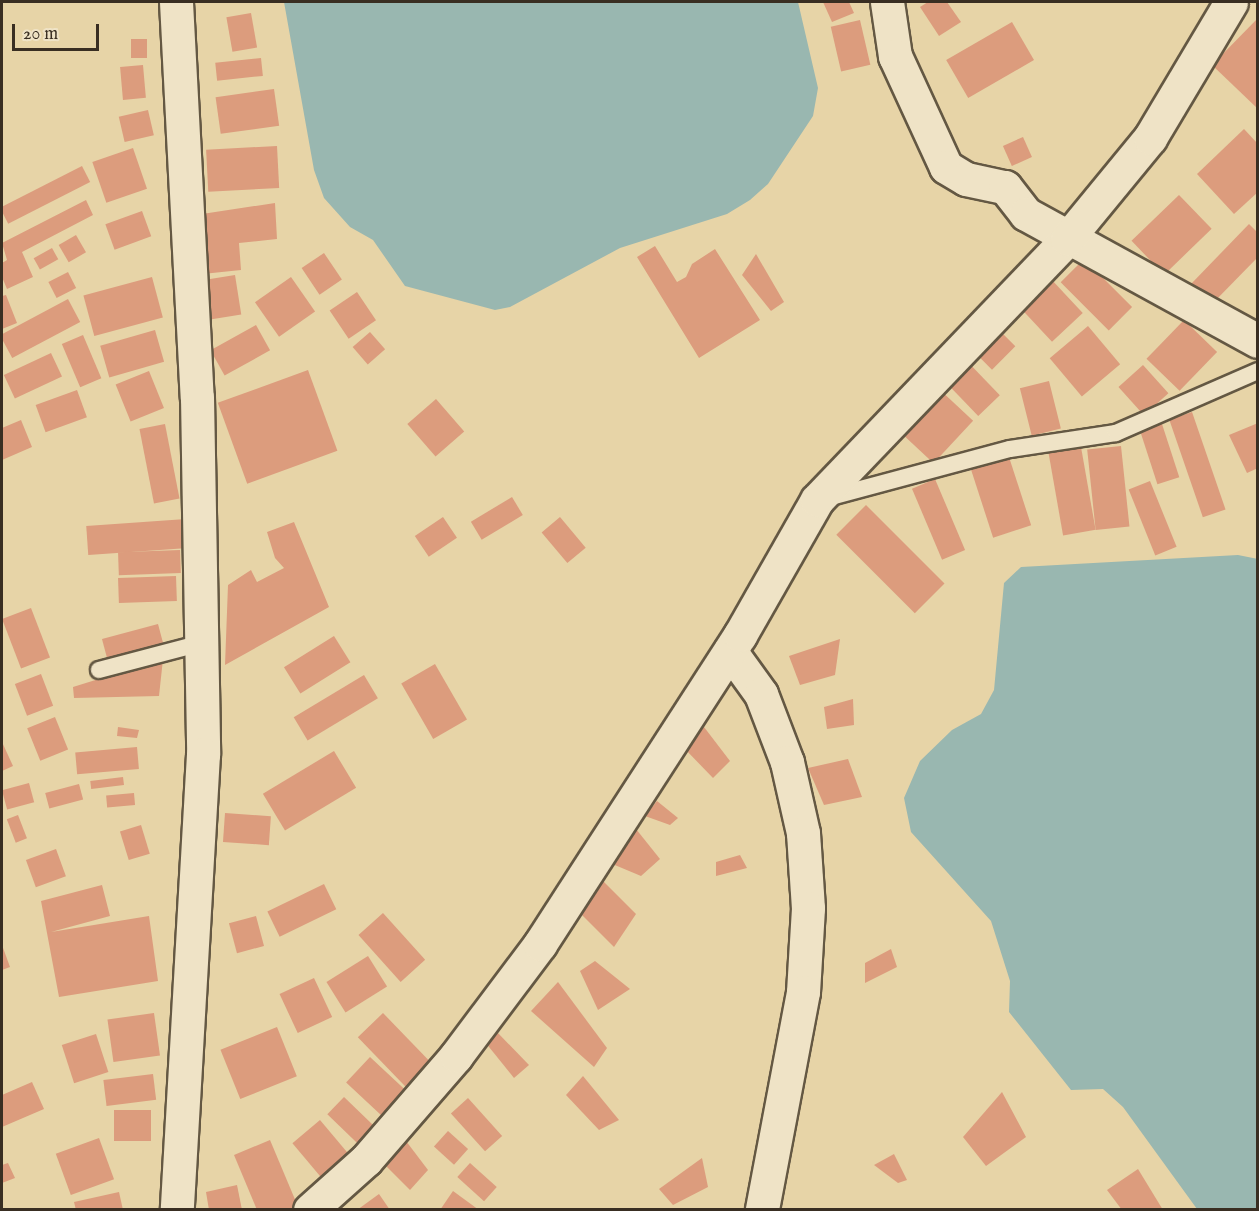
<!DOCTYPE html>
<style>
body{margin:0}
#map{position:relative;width:1259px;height:1211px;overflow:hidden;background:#e7d4a7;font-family:"IM FELL English",serif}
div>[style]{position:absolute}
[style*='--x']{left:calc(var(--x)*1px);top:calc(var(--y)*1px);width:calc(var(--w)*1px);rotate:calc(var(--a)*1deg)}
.water>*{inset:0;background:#99b7b0}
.building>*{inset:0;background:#dc9c7d;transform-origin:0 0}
.roads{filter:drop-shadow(2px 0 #645843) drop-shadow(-2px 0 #645843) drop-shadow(0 2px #645843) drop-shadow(0 -2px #645843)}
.service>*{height:16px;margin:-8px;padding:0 8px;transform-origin:8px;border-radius:8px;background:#efe3c6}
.minor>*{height:33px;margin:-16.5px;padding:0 16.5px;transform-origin:16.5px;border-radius:16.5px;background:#efe3c6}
span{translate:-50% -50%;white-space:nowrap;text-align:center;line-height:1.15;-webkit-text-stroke:4.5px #efe3c6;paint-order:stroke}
.frame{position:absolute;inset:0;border:3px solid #392e22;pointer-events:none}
.scale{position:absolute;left:12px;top:24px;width:87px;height:27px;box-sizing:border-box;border:3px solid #392e22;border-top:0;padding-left:8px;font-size:18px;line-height:21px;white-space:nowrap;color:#392e22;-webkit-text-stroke:4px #efe3c6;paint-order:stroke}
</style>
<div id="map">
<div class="water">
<div style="clip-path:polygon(284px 2px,798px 2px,818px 88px,813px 116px,768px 184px,750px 200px,727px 214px,620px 248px,510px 307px,495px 310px,405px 286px,373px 240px,350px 227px,324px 198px,314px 170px)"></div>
<div style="clip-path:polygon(1238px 555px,1258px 559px,1257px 1209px,1197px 1209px,1123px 1107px,1103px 1089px,1071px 1090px,1009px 1012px,1010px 981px,991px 921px,911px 832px,904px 798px,920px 761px,952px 730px,981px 714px,994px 690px,1004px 583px,1021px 567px)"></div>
</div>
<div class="building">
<div style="clip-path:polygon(823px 2px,849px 2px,854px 13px,832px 22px)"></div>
<div style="clip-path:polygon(928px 2px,947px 2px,961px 22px,939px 36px,920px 7px)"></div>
<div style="left:251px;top:13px;width:35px;height:25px;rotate:80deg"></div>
<div style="clip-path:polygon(1258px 18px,1258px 109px,1212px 65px)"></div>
<div style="left:860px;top:20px;width:46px;height:30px;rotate:77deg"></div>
<div style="left:1012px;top:22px;width:44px;height:76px;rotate:60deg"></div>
<div style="left:131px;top:39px;width:16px;height:19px"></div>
<div style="left:261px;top:58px;width:18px;height:46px;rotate:84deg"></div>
<div style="left:143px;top:65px;width:33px;height:23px;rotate:85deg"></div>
<div style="left:274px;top:89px;width:37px;height:59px;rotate:82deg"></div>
<div style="left:148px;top:110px;width:26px;height:30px;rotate:77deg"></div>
<div style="clip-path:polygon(1244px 129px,1258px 144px,1258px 192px,1234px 214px,1197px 174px)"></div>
<div style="left:1023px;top:137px;width:22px;height:22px;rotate:66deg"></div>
<div style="left:277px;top:146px;width:42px;height:71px;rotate:87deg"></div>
<div style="left:133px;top:148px;width:43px;height:43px;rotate:71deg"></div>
<div style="left:82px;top:166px;width:18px;height:92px;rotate:63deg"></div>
<div style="left:1179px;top:195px;width:47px;height:66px;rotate:46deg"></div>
<div style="clip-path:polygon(86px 200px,93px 215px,22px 252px,33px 277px,7px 289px,2px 277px,2px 263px,7px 260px,2px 243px)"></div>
<div style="clip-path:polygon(275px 203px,277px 239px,239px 243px,241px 270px,193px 275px,189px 216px)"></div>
<div style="left:142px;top:211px;width:27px;height:39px;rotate:70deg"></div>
<div style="clip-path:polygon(1249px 224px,1258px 233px,1258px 257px,1212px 304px,1191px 284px)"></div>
<div style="left:76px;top:235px;width:20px;height:20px;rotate:60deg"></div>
<div style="clip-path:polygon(655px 246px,677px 282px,686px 277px,692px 264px,715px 249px,760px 320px,699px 358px,637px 257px)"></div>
<div style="left:52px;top:248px;width:13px;height:21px;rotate:61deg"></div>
<div style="left:324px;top:253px;width:32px;height:27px;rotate:56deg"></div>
<div style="clip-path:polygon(756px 254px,784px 302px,771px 311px,742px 275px)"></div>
<div style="left:1084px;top:259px;width:68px;height:33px;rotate:45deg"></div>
<div style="left:68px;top:272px;width:18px;height:22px;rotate:63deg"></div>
<div style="left:235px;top:275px;width:40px;height:33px;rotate:81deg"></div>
<div style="left:152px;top:277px;width:42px;height:71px;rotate:75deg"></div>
<div style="left:291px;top:277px;width:42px;height:44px;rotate:55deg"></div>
<div style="left:1050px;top:278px;width:48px;height:42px;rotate:47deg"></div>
<div style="left:357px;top:292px;width:34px;height:33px;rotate:56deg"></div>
<div style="clip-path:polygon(6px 295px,17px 323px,2px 329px,2px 296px)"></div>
<div style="left:68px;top:299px;width:26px;height:77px;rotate:62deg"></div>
<div style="left:1184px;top:320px;width:46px;height:54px;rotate:44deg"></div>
<div style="left:992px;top:323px;width:33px;height:33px;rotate:45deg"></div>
<div style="left:256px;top:325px;width:29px;height:52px;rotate:61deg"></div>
<div style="left:1088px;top:326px;width:50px;height:50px;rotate:50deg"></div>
<div style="left:155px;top:330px;width:33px;height:57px;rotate:74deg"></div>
<div style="left:370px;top:332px;width:23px;height:23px;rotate:49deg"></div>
<div style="left:83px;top:335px;width:47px;height:23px;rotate:67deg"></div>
<div style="left:51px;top:353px;width:26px;height:52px;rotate:65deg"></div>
<div style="left:963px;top:357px;width:53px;height:30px;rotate:46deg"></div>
<div style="left:1143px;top:365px;width:38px;height:33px;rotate:48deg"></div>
<div style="left:308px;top:370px;width:86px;height:96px;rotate:70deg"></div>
<div style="left:149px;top:371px;width:40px;height:36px;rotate:68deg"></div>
<div style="left:1049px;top:381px;width:49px;height:30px;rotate:76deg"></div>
<div style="left:938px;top:388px;width:48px;height:58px;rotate:43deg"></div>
<div style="left:77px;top:390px;width:29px;height:44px;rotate:70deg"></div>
<div style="left:436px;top:399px;width:43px;height:38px;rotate:49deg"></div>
<div style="left:1192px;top:412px;width:103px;height:24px;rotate:71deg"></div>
<div style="clip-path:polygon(21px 420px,32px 447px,2px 460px,2px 428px)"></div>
<div style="clip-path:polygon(1258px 423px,1258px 468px,1247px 473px,1229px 435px)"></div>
<div style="left:165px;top:424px;width:76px;height:26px;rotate:79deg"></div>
<div style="left:1162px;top:424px;width:56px;height:23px;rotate:72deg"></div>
<div style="left:1121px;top:446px;width:81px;height:34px;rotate:84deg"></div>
<div style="left:1081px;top:447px;width:84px;height:33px;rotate:80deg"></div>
<div style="left:1008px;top:454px;width:75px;height:40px;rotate:72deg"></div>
<div style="left:935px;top:479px;width:77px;height:25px;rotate:67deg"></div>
<div style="left:1150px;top:481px;width:71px;height:23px;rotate:68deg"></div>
<div style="left:512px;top:497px;width:21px;height:48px;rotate:59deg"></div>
<div style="left:866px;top:505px;width:111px;height:42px;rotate:45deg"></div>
<div style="left:443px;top:517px;width:25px;height:34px;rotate:56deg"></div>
<div style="left:560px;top:517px;width:40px;height:24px;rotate:50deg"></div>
<div style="left:186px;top:519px;width:29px;height:100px;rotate:86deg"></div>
<div style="clip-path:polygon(294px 522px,329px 607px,225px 665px,228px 585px,251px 570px,257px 582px,284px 568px,275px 558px,267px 532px)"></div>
<div style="left:180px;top:550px;width:23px;height:62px;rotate:88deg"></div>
<div style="left:176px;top:576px;width:25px;height:58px;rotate:88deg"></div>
<div style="left:31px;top:608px;width:53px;height:31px;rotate:69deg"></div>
<div style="left:158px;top:624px;width:24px;height:58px;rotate:75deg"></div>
<div style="left:334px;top:636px;width:31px;height:59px;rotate:58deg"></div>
<div style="clip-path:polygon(840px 639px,835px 675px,800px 685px,789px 656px)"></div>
<div style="clip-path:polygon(163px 659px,159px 696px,74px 698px,73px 687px)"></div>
<div style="left:435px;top:664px;width:64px;height:39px;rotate:60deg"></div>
<div style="left:41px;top:674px;width:34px;height:28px;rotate:69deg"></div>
<div style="left:364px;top:675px;width:27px;height:82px;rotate:59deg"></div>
<div style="clip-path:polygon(853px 699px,854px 725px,827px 729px,824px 707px)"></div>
<div style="left:55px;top:717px;width:35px;height:30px;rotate:68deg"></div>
<div style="clip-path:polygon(118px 727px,139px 730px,137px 738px,117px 736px)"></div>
<div style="clip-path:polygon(704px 727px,730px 761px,713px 778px,683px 747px)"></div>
<div style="clip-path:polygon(2px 742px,13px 766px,2px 771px)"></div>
<div style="left:137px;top:747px;width:22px;height:62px;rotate:85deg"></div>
<div style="left:334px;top:751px;width:43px;height:83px;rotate:59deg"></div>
<div style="clip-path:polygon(848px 759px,862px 797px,824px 805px,808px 768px)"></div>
<div style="left:123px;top:777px;width:8px;height:33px;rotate:83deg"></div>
<div style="left:29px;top:783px;width:20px;height:28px;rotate:75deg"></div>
<div style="left:79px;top:784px;width:16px;height:35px;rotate:75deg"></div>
<div style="left:134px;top:793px;width:12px;height:28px;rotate:85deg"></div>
<div style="clip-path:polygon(657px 801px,678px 818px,670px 825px,645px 816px)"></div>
<div style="left:225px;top:813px;width:46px;height:29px;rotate:4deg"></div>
<div style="left:18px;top:815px;width:25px;height:12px;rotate:69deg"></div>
<div style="left:141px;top:825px;width:30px;height:22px;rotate:73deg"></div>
<div style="clip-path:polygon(636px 829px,660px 859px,641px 876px,610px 863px)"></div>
<div style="left:56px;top:849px;width:29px;height:32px;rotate:70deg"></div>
<div style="clip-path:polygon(740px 855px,747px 868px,716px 876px,716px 862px)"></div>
<div style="clip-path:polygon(600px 878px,636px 914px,614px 947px,577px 910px)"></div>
<div style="left:324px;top:884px;width:28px;height:63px;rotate:64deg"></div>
<div style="clip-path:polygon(102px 885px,110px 916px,51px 932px,149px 916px,158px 981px,59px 997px,41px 901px)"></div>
<div style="left:383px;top:913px;width:63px;height:33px;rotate:48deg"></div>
<div style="left:256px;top:916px;width:31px;height:28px;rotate:75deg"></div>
<div style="clip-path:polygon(2px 945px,10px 967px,2px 970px)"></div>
<div style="clip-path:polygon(891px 949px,897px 967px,865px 983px,865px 963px)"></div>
<div style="left:368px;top:956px;width:36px;height:49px;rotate:58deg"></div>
<div style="clip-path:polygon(595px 961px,630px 989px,598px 1010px,580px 971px)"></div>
<div style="left:314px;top:978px;width:43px;height:38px;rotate:65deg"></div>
<div style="clip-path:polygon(558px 982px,607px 1048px,594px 1067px,531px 1011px)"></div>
<div style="left:154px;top:1013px;width:43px;height:47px;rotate:82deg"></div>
<div style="left:383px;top:1013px;width:73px;height:35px;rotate:46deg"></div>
<div style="left:277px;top:1027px;width:53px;height:61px;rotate:68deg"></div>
<div style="clip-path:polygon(496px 1031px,529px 1065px,514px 1078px,485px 1042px)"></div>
<div style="left:96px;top:1034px;width:40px;height:36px;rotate:72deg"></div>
<div style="left:370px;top:1057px;width:59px;height:35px;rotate:43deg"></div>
<div style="left:153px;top:1074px;width:26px;height:50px;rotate:83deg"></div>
<div style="clip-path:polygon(583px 1076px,619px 1120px,599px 1130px,566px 1095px)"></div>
<div style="clip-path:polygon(32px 1082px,44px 1109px,2px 1127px,2px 1095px)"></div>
<div style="clip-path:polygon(1002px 1092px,1026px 1137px,986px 1166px,963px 1137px)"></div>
<div style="left:344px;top:1097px;width:49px;height:24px;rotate:44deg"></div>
<div style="left:468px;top:1098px;width:51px;height:23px;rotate:48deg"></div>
<div style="left:151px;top:1110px;width:31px;height:37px;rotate:90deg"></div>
<div style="left:320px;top:1120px;width:53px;height:36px;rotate:50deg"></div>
<div style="left:448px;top:1131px;width:27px;height:21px;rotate:42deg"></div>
<div style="left:99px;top:1138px;width:44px;height:46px;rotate:70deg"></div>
<div style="clip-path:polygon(270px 1140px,299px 1209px,297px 1210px,257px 1210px,234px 1155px)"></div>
<div style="clip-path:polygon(406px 1141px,428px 1170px,410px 1190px,381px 1161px)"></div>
<div style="clip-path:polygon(894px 1154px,907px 1180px,898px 1183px,874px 1165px)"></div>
<div style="clip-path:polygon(702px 1158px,708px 1187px,673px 1205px,659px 1189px)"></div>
<div style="clip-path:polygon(8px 1163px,15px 1178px,2px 1183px,2px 1165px)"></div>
<div style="left:470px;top:1163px;width:36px;height:19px;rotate:42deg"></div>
<div style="clip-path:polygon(1138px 1169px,1163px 1210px,1122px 1210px,1107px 1190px)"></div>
<div style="clip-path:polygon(237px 1185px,242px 1210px,209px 1210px,206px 1192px)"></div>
<div style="clip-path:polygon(453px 1191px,479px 1210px,440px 1210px)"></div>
<div style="clip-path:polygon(119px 1192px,123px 1210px,76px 1210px,74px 1202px)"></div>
<div style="clip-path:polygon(379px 1194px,390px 1210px,357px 1210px)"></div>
</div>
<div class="roads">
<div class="service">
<div style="--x:827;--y:498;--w:189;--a:-15"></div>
<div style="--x:1010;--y:449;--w:107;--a:-8.6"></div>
<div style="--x:1116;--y:433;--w:155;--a:-23.6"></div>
<div style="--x:99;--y:670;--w:106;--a:-14.7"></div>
</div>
<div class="minor">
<div style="--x:176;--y:2;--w:396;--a:87"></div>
<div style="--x:197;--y:397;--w:357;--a:89"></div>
<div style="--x:203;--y:754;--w:457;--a:93.3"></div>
<div style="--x:887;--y:2;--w:55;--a:81.6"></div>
<div style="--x:895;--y:56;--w:122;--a:65.3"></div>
<div style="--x:946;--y:167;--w:23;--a:31"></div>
<div style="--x:966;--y:179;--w:40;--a:12"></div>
<div style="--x:1005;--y:187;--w:34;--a:52"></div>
<div style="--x:1026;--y:214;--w:264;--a:28.7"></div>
<div style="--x:730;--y:651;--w:53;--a:54.2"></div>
<div style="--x:761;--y:694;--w:73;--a:69.1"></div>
<div style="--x:787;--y:762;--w:73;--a:77.3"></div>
<div style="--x:803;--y:833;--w:75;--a:86.2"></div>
<div style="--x:808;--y:908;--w:84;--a:93.4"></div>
<div style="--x:803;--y:992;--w:222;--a:100.7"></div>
<div style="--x:310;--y:1210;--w:75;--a:-41.8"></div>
<div style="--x:366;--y:1160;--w:138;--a:-49.1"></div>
<div style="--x:456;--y:1056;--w:140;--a:-53.1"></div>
<div style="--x:540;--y:944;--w:368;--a:-57.1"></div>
<div style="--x:740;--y:635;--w:155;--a:-60.3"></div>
<div style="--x:817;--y:500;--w:361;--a:-46.2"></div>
<div style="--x:1067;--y:239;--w:131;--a:-50.6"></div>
<div style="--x:1150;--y:138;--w:158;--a:-59.2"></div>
</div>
</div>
<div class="frame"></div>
<div class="scale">20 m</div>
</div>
